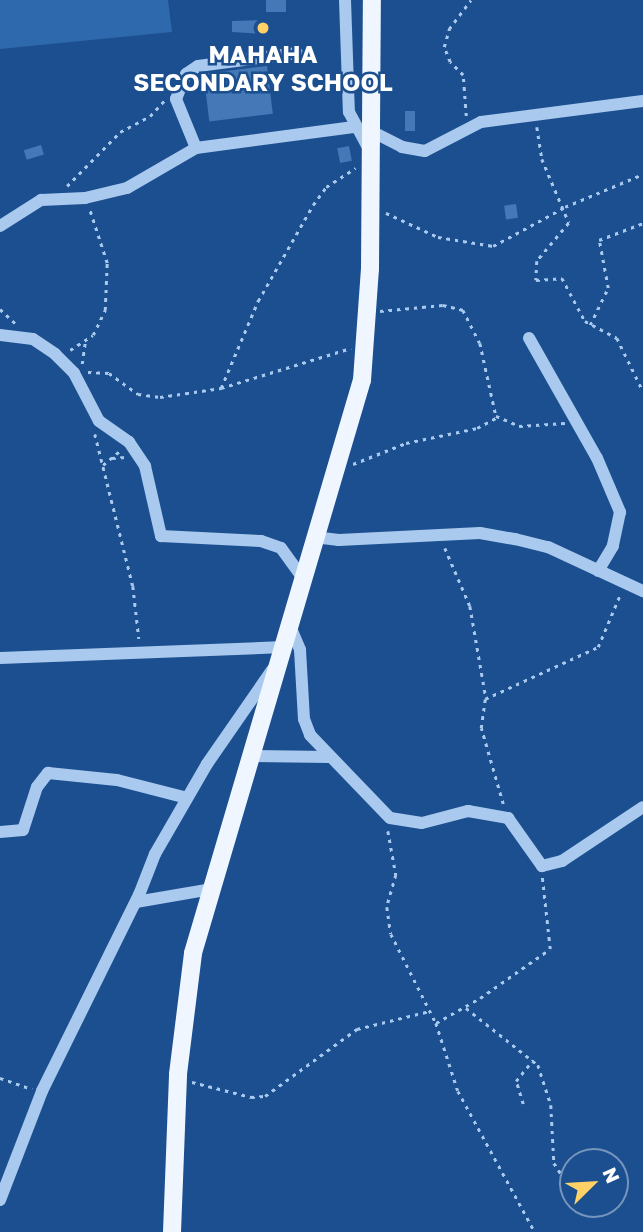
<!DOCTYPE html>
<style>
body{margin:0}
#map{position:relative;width:643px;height:1232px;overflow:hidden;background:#1b4f8f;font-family:"Golos Text",sans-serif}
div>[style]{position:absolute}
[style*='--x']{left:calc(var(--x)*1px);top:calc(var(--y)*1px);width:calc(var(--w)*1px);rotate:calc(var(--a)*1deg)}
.green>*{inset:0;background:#2e69ad}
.building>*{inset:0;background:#4478b7;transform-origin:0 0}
.path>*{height:2.5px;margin-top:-1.25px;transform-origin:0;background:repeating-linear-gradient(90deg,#a9c9ee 0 3.5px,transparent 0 8.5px)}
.minor>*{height:12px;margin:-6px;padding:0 6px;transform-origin:6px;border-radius:6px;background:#a9c9ee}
.major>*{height:18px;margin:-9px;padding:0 9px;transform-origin:9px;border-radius:9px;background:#f0f6ff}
.dots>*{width:19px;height:19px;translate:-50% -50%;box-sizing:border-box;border:4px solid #1b4f8f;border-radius:50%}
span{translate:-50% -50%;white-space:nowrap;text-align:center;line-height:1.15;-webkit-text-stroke:5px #1b4f8f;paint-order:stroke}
.poi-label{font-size:24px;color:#fff;font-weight:700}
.north{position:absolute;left:559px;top:1148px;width:70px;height:70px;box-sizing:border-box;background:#1b4f8f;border:2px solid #7695bc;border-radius:50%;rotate:66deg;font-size:19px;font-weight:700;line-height:28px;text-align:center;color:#fff}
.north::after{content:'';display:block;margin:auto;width:24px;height:32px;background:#ffd166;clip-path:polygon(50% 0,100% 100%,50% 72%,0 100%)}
</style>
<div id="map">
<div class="green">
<div style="clip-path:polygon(0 0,168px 0,172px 32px,0 49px)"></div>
</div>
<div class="building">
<div style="left:266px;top:0;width:20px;height:12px"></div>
<div style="clip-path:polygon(265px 20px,265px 34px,232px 32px,232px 21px)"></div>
<div style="left:267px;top:66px;width:48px;height:64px;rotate:83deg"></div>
<div style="left:405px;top:111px;width:10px;height:20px"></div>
<div style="left:41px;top:145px;width:10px;height:18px;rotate:73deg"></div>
<div style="left:349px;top:146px;width:15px;height:12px;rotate:79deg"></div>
<div style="left:516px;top:204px;width:14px;height:12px;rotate:82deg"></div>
</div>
<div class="path">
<div style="--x:466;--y:116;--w:41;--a:-94.2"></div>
<div style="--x:463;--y:75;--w:18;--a:-135"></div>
<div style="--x:450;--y:62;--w:16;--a:-112"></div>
<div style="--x:444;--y:47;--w:19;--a:-74"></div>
<div style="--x:449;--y:29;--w:36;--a:-53"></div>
<div style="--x:537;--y:127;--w:32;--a:81"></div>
<div style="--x:542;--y:159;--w:69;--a:67.1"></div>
<div style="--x:569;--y:223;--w:50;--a:130.1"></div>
<div style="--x:537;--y:261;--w:19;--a:93"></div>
<div style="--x:536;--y:280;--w:26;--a:-4"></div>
<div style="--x:562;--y:278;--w:49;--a:61.9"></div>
<div style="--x:585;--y:321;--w:36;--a:28"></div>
<div style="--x:617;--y:338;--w:59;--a:63.9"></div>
<div style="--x:67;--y:186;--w:76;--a:-45.5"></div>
<div style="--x:120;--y:132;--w:34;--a:-28"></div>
<div style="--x:150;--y:116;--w:21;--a:-47"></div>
<div style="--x:386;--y:213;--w:57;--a:24.8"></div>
<div style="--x:438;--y:237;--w:56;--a:9.3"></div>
<div style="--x:493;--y:246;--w:82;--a:-28.4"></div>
<div style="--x:565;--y:207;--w:85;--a:-22.9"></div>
<div style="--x:0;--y:309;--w:21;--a:43"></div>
<div style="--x:380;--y:311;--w:63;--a:-5.4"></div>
<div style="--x:443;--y:305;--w:21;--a:14"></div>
<div style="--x:463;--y:310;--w:37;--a:63"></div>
<div style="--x:480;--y:343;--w:75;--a:77.6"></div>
<div style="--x:496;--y:416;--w:25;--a:23"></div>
<div style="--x:519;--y:426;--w:46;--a:-3.7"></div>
<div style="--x:590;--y:325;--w:41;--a:-64.1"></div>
<div style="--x:608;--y:288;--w:49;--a:-100.6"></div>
<div style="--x:599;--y:240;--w:47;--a:-21.1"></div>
<div style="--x:70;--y:350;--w:27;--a:-33"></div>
<div style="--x:93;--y:335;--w:28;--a:-64"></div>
<div style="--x:105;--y:310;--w:47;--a:-87.6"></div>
<div style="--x:107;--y:263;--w:58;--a:-108.1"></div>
<div style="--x:82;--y:364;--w:21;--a:-82"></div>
<div style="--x:88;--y:372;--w:21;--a:3"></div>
<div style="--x:109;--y:373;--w:36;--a:36"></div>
<div style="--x:138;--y:394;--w:22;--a:8"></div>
<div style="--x:160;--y:397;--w:62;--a:-8.4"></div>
<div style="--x:221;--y:388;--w:136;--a:-17.1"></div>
<div style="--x:221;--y:388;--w:95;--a:-67"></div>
<div style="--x:258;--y:301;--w:111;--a:-60.2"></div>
<div style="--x:313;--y:205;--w:22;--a:-54"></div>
<div style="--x:326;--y:187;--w:35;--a:-33"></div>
<div style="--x:95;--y:434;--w:157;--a:76"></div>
<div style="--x:133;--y:586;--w:53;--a:83.5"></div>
<div style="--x:112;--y:458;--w:14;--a:-4"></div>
<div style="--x:353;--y:464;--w:57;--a:-21.6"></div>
<div style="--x:406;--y:443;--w:73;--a:-11.9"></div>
<div style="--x:477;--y:428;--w:21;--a:-28"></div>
<div style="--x:103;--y:465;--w:25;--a:-40"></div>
<div style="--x:445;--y:548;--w:63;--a:66.7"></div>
<div style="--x:470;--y:606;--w:93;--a:80.1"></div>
<div style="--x:503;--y:804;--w:79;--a:-106.1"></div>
<div style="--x:481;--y:728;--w:29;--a:-82"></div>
<div style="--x:485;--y:699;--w:124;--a:-24.7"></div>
<div style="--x:598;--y:647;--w:56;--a:-67.1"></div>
<div style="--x:388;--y:831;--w:45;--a:79.7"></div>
<div style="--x:396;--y:875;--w:33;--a:106"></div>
<div style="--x:387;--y:907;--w:27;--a:82"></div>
<div style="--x:391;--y:934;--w:100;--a:63.2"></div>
<div style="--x:436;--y:1023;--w:71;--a:72.1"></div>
<div style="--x:458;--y:1091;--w:161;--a:61.4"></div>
<div style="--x:466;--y:1008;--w:92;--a:38.4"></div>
<div style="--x:538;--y:1065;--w:42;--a:72"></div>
<div style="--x:551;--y:1105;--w:58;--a:87"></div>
<div style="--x:554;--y:1163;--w:17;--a:57"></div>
<div style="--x:436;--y:1023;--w:51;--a:-29.6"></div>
<div style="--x:480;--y:998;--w:85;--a:-35"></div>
<div style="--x:550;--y:949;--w:73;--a:-96.3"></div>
<div style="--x:0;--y:1078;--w:34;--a:19"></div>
<div style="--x:192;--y:1082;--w:61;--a:14.3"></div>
<div style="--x:251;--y:1097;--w:14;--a:-4"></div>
<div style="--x:265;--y:1096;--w:114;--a:-36.1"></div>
<div style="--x:357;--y:1029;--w:75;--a:-13.9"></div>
<div style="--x:523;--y:1104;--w:24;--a:-107"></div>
<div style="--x:516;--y:1081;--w:27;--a:-51"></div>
</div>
<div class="minor">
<div style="--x:345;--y:0;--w:112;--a:88"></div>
<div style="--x:349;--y:112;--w:47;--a:61.8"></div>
<div style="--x:371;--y:131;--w:35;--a:27"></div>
<div style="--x:402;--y:147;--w:23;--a:10"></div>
<div style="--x:425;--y:151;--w:63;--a:-27.4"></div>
<div style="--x:481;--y:122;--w:163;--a:-7.4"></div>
<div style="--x:196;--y:148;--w:53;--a:-112.2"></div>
<div style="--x:176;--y:99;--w:27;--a:-68"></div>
<div style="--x:186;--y:74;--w:14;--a:-34"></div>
<div style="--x:198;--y:66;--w:100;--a:-7.5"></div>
<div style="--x:0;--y:226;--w:49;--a:-32.4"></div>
<div style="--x:41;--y:200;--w:44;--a:-2.6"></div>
<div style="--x:85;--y:198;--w:43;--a:-13.4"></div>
<div style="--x:127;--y:188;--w:80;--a:-30.1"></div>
<div style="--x:196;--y:148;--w:159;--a:-7.6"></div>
<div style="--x:0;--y:335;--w:33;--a:7"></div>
<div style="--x:33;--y:339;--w:27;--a:34"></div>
<div style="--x:55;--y:354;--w:27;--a:45"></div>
<div style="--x:74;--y:373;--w:54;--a:62.5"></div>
<div style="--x:99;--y:421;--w:37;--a:35"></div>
<div style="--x:129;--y:442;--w:29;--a:56"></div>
<div style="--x:145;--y:466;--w:72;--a:77.1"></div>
<div style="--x:161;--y:536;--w:100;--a:2.9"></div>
<div style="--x:261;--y:541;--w:21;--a:19"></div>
<div style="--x:281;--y:548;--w:37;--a:54"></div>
<div style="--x:529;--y:338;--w:138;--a:60.5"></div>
<div style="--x:597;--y:458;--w:59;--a:66.9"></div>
<div style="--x:620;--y:512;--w:35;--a:102"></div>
<div style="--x:613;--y:546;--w:29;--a:121"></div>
<div style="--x:314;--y:537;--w:25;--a:7"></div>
<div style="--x:339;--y:540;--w:141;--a:-2.8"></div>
<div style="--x:480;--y:533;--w:36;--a:10"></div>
<div style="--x:515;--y:539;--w:34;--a:14"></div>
<div style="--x:548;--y:547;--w:105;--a:24.9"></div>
<div style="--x:290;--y:626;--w:26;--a:67"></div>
<div style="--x:300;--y:650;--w:69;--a:86.7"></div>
<div style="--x:304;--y:719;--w:17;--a:69"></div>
<div style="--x:310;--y:735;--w:115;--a:46.1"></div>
<div style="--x:390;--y:818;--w:32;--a:9"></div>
<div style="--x:422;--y:823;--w:48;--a:-14.6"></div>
<div style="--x:468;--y:811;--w:41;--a:9.9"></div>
<div style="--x:508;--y:818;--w:59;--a:54.7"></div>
<div style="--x:542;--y:866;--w:21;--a:-14"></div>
<div style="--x:562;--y:861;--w:97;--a:-33.7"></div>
<div style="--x:0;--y:658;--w:284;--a:-2.2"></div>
<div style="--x:251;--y:756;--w:78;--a:0.7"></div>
<div style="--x:0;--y:832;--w:23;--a:-5"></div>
<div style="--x:23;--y:830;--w:45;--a:-72"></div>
<div style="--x:37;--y:787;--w:18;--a:-52"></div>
<div style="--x:48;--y:773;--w:69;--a:5.8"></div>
<div style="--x:117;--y:780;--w:72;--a:14.4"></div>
<div style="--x:136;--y:902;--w:76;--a:-9.8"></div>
<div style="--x:0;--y:1200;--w:117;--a:-68.9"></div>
<div style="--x:42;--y:1091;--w:219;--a:-63.7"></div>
<div style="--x:139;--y:895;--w:44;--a:-68.7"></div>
<div style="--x:155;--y:854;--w:104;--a:-60"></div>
<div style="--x:207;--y:764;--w:114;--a:-55.3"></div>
</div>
<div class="major">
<div style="--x:172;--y:1232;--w:158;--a:-87.8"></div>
<div style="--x:178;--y:1074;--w:122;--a:-82.9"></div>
<div style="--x:193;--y:953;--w:597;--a:-73.57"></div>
<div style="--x:362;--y:380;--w:111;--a:-85.9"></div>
<div style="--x:370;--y:269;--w:269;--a:-89.6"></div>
</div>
<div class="dots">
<div style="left:263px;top:28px;background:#ffd166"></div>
</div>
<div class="poi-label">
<span style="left:263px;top:68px">MAHAHA<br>SECONDARY SCHOOL</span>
</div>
<div class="north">N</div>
</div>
